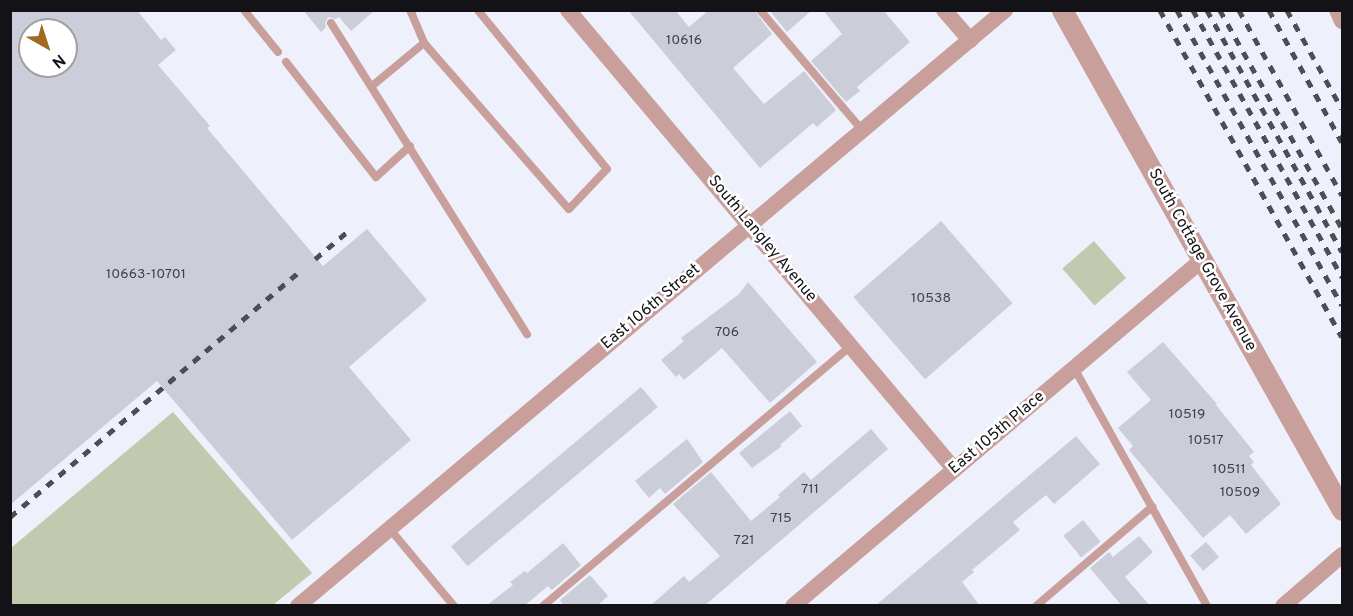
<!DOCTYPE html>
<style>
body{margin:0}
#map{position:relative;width:1353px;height:616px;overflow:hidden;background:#eef0fc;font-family:Overpass,sans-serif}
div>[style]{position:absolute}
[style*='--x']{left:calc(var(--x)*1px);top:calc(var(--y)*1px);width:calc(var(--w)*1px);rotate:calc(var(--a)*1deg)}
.green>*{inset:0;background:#c1c9ae;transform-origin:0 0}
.building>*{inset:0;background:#cbcdd8;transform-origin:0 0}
.service>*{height:8px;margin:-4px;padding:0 4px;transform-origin:4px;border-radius:4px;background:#c99f9c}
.minor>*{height:16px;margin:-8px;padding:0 8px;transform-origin:8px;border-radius:8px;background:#c99f9c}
.tertiary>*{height:21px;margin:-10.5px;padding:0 10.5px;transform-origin:10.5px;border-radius:10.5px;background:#c99f9c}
.rail>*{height:4.5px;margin-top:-2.25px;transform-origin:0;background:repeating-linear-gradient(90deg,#4d4e54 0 8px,transparent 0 16px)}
span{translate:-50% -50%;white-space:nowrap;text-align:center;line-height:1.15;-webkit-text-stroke:5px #fff;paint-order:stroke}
.number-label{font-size:14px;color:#414247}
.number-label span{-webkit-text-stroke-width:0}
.street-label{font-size:16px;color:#131317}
.frame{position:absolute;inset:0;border:12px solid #131317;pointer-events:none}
.north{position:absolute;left:18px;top:18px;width:60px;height:60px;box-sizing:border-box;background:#fff;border:2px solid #a1a1a2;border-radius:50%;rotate:141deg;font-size:16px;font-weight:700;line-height:24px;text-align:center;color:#131317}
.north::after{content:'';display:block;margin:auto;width:21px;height:27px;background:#9f6b23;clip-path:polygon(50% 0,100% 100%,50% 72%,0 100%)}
</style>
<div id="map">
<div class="green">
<div style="left:1094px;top:241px;width:49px;height:42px;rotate:49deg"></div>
<div style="clip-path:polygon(173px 412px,312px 573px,273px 605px,11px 605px,11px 548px)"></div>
</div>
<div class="building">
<div style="clip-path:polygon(evenodd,10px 10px,137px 10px,161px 40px,165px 37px,176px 50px,158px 65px,210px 126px,207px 128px,323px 266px,367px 229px,427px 300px,349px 367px,411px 440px,292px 540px,157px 381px,10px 505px,10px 10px,30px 30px,66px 30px,66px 66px,30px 66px,30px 30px)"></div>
<div style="clip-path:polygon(303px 10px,375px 10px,351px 31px,339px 17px,336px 19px,328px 17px,325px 23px,326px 27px,321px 32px)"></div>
<div style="clip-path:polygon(628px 10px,675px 10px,689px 27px,709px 10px,754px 10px,772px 34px,733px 68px,764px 104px,804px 71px,836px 110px,817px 127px,813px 123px,760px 168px)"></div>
<div style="clip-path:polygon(769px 10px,812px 10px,787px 32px)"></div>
<div style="clip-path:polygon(823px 10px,883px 10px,910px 42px,857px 87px,860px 91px,846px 102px,811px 61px,842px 34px)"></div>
<div style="left:941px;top:221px;width:109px;height:116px;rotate:49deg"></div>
<div style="clip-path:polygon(748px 282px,817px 362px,770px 403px,722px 348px,684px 380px,679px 374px,676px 377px,661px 360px,684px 341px,681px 338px,739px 294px)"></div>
<div style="clip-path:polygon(1163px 342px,1217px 404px,1216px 405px,1254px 452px,1249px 456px,1254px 462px,1251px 465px,1281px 504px,1246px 534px,1230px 515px,1203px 538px,1129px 450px,1133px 446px,1118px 428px,1151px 400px,1127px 372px)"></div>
<div style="left:641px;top:387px;width:26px;height:248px;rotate:50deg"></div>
<div style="clip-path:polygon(790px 411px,802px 426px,780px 445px,782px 446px,752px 468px,739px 453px)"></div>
<div style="clip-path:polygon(871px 429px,888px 449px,704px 606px,650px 606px,684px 576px,689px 582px,720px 556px,673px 504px,711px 472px,751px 521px,780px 497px,778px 495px,804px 472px,811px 480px)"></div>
<div style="clip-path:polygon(1076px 436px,1100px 464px,1054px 504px,1046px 495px,1013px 522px,1020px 530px,972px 570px,974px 572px,962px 582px,980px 606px,875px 606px)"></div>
<div style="clip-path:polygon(687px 439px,703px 462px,665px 494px,660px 488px,649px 498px,635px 481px)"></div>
<div style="left:1083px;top:520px;width:28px;height:25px;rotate:51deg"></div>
<div style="clip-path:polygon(1139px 536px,1153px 552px,1125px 577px,1150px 606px,1122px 606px,1090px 568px,1109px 552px,1113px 557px)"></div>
<div style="left:1206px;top:542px;width:20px;height:21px;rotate:49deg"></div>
<div style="clip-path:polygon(563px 543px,581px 565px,552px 590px,548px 586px,524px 606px,486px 606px,513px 585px,510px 582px,525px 571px,527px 573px)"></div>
<div style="clip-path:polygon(590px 575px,608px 596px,597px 606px,564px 606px,560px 600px)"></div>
</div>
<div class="service">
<div style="--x:244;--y:10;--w:54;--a:51"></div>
<div style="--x:413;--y:10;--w:3;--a:135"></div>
<div style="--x:411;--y:12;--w:34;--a:67"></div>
<div style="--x:424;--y:43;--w:220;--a:48.9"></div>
<div style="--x:569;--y:209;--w:55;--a:-46.5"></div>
<div style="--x:607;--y:169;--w:205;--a:-129.1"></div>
<div style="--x:760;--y:10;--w:157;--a:49.6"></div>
<div style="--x:331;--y:23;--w:368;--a:57.8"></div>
<div style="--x:286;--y:62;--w:146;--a:52"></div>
<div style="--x:376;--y:177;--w:46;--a:-42.4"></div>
<div style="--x:372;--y:86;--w:67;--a:-39.6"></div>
<div style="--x:1074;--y:368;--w:273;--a:60.8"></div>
<div style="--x:389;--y:528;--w:102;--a:50.2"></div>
<div style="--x:543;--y:606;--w:403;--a:-40.2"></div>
<div style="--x:1036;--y:606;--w:153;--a:-40.5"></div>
</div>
<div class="minor">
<div style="--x:568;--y:10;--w:600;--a:49.94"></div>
<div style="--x:944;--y:10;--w:40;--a:49"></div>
<div style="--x:1337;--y:10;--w:12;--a:66"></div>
<div style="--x:298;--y:606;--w:925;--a:-40.13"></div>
<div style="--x:793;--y:606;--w:536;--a:-40.23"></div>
<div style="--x:1283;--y:606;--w:78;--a:-40.8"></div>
</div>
<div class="tertiary">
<div style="--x:1062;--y:10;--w:573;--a:60.75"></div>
</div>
<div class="rail">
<div style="--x:1160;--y:10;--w:374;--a:60.9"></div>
<div style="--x:1177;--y:10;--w:338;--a:60.8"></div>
<div style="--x:1193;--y:10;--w:306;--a:60.8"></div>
<div style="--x:1207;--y:10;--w:277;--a:60.8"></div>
<div style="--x:1220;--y:10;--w:250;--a:60.8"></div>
<div style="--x:1239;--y:10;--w:212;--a:60.9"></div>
<div style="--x:1269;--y:10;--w:151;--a:61.1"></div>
<div style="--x:1287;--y:10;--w:113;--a:60.9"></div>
<div style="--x:315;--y:259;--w:43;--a:-40.3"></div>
<div style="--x:10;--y:517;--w:380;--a:-40.3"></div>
</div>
<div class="number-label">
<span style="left:684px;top:41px">10616</span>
<span style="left:146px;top:275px">10663-10701</span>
<span style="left:931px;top:299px">10538</span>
<span style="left:727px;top:333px">706</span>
<span style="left:1187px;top:415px">10519</span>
<span style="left:1206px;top:441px">10517</span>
<span style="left:1229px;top:470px">10511</span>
<span style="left:810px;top:490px">711</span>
<span style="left:1240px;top:493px">10509</span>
<span style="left:781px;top:519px">715</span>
<span style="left:744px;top:541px">721</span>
</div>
<div class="street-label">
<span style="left:762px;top:239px;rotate:50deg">South Langley Avenue</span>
<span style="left:1202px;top:260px;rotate:61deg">South Cottage Grove Avenue</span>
<span style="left:651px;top:307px;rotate:-40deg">East 106th Street</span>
<span style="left:997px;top:433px;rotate:-40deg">East 105th Place</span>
</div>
<div class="frame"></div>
<div class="north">N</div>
</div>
